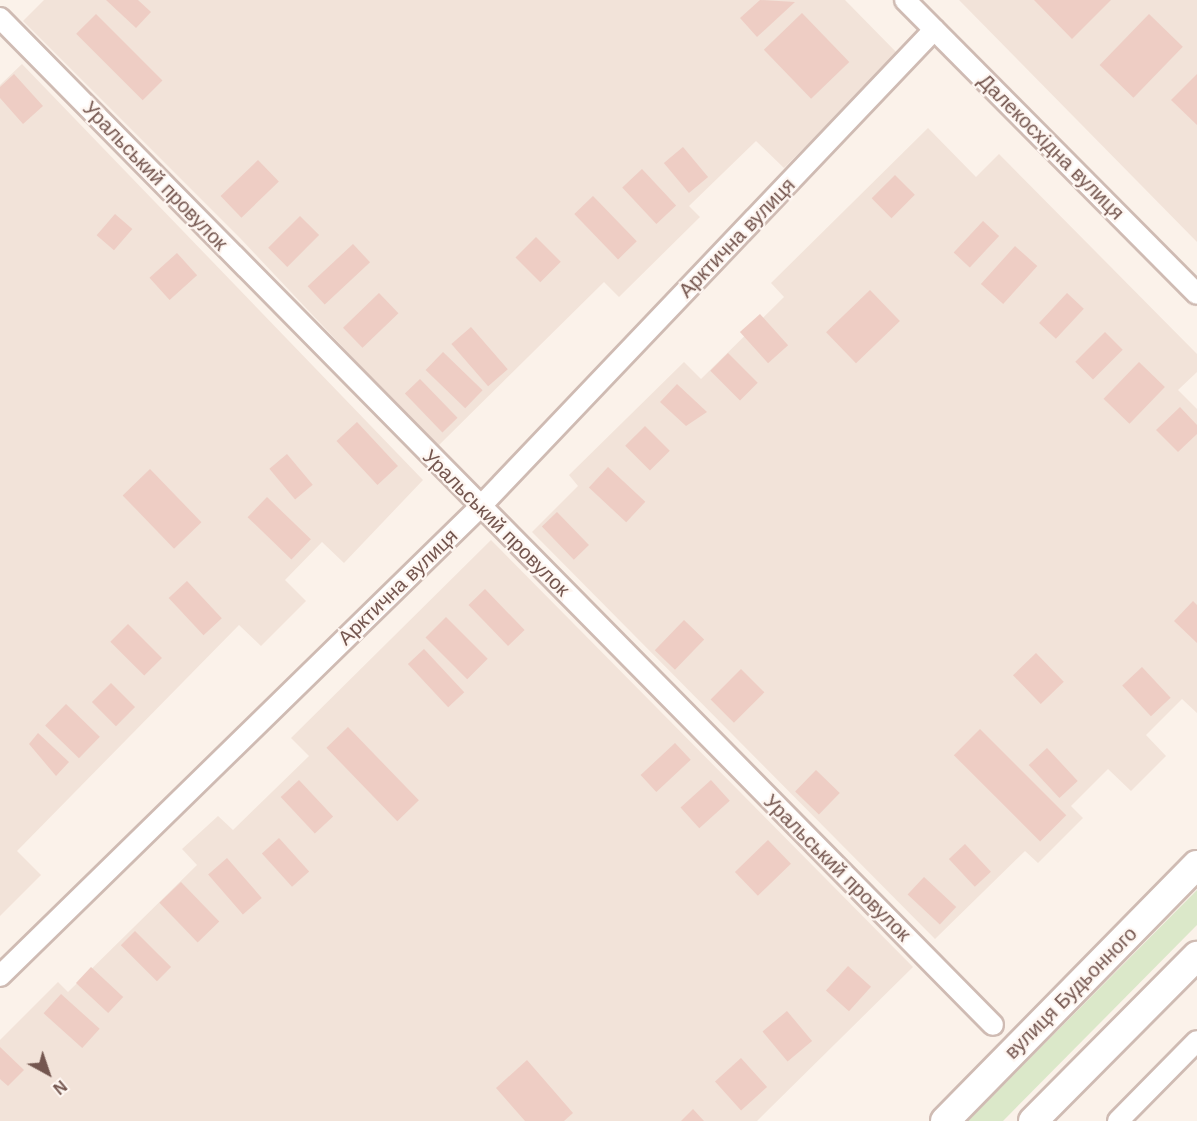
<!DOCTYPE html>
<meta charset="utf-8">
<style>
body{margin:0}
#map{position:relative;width:1197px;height:1121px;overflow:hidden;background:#fbf2ea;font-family:Helvetica,sans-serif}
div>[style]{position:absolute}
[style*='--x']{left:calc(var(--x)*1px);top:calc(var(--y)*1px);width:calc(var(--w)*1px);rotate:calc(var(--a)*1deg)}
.residential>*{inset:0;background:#f2e3d9}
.green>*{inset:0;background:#dbe8c9}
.building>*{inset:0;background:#eecdc4;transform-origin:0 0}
.roads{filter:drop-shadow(2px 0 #cfbbb3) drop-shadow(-2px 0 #cfbbb3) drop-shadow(0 2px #cfbbb3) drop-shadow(0 -2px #cfbbb3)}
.minor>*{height:20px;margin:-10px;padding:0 10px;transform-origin:10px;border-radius:10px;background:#fff}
.secondary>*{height:28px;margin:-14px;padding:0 14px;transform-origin:14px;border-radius:14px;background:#fff}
span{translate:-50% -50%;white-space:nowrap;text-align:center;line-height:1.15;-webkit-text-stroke:4.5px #fef6f1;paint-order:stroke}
.street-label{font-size:20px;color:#74564f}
.north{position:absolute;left:18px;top:1043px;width:60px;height:60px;-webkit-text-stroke:4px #fef6f1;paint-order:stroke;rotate:140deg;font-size:16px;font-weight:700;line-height:24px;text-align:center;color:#74564f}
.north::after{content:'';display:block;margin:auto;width:21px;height:27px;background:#74564f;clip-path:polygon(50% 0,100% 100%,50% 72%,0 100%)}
</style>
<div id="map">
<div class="residential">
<div style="clip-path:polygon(44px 0,845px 0,898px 54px,784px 168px,756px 141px,689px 206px,700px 217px,619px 297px,604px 282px,437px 447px,240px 238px,23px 21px)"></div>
<div style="clip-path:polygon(959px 0,1197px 0,1197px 242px)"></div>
<div style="clip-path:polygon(22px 64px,423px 480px,344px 563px,322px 542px,285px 580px,306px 601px,261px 646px,239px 625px,17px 851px,41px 875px,0 916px,0 85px)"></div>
<div style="clip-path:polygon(928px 128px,976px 177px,999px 154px,1197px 354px,1197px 372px,1178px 390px,1197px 409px,1197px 713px,1182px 699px,1146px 735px,1166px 756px,1131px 791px,1108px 769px,1071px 806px,1083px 818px,1038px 863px,1025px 851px,935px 939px,532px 532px,578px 486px,569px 475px,684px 362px,701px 379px,784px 297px,771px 283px)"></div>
<div style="clip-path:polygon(491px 540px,913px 967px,757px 1121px,0 1121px,0 1040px,58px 982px,68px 992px,197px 865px,182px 849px,218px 816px,233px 830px,309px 756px,291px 738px)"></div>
</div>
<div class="green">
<div style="clip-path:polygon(1197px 890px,1197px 925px,1003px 1121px,968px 1121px)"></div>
</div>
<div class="building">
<div style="clip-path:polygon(106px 0,138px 0,151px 12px,136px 28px)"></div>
<div style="clip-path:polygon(760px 0,795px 2px,757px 37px,740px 18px)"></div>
<div style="clip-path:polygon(1034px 0,1111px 0,1072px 39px)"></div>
<div style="left:802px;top:13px;width:68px;height:53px;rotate:46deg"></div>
<div style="left:96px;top:14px;width:94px;height:28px;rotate:45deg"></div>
<div style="left:1149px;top:14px;width:47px;height:71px;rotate:44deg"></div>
<div style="clip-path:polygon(14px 74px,43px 106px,23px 124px,0 98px,0 87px)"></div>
<div style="clip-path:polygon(1197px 74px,1197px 125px,1171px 100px)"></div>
<div style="left:683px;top:147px;width:39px;height:25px;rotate:50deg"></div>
<div style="left:258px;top:160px;width:30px;height:52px;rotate:46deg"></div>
<div style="left:642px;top:169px;width:50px;height:27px;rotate:47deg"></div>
<div style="left:895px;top:175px;width:28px;height:33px;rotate:45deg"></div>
<div style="left:593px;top:196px;width:63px;height:26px;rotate:46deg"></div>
<div style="left:115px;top:214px;width:23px;height:28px;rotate:41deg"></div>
<div style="left:300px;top:216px;width:27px;height:45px;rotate:45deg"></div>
<div style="left:983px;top:221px;width:22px;height:43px;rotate:43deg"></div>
<div style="left:536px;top:237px;width:35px;height:29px;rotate:45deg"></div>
<div style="left:353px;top:244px;width:25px;height:62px;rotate:47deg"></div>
<div style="left:1015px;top:246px;width:30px;height:51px;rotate:42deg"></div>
<div style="left:177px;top:253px;width:30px;height:37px;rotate:48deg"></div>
<div style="left:870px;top:290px;width:43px;height:61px;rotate:46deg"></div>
<div style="left:379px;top:293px;width:28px;height:50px;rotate:46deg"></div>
<div style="left:1067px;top:293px;width:23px;height:41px;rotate:43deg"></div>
<div style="left:760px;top:314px;width:42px;height:27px;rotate:48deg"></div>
<div style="left:471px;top:327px;width:56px;height:26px;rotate:49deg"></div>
<div style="left:1105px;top:332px;width:25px;height:42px;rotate:45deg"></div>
<div style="left:443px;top:352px;width:55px;height:25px;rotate:44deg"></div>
<div style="left:728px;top:353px;width:42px;height:25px;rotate:45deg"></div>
<div style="left:1139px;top:362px;width:36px;height:51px;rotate:44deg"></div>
<div style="left:420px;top:379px;width:54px;height:21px;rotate:46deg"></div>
<div style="clip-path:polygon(677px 384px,707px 412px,686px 426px,660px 402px)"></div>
<div style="clip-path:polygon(1180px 407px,1197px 425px,1197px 434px,1178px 452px,1156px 430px)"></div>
<div style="left:357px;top:422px;width:60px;height:28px;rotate:47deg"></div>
<div style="left:645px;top:426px;width:35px;height:28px;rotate:45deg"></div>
<div style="left:287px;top:454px;width:40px;height:23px;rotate:50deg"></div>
<div style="left:608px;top:467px;width:51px;height:28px;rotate:43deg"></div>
<div style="left:150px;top:469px;width:74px;height:38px;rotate:46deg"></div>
<div style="left:267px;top:497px;width:61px;height:28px;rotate:44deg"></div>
<div style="left:557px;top:512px;width:46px;height:21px;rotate:46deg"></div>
<div style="left:187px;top:581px;width:51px;height:25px;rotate:47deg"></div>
<div style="left:485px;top:589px;width:57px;height:23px;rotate:46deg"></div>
<div style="clip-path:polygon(1193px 601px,1197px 605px,1197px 643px,1174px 621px)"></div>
<div style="left:446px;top:617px;width:59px;height:29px;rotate:45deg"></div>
<div style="left:684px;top:620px;width:28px;height:42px;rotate:44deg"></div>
<div style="left:128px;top:624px;width:48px;height:25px;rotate:45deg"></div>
<div style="left:424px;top:649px;width:59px;height:22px;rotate:47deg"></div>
<div style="left:1036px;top:653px;width:40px;height:32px;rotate:46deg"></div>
<div style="left:1142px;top:667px;width:42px;height:27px;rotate:47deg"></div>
<div style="left:741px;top:669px;width:33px;height:43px;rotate:45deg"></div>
<div style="left:111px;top:683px;width:34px;height:27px;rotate:45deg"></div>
<div style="left:66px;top:704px;width:47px;height:30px;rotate:44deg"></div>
<div style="left:348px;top:727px;width:102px;height:30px;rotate:46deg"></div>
<div style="left:980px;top:729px;width:122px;height:37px;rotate:45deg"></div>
<div style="clip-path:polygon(38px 733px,69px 762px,56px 776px,29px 744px)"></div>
<div style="left:675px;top:743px;width:23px;height:47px;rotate:47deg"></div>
<div style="left:1047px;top:748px;width:45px;height:25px;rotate:47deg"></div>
<div style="left:816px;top:770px;width:33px;height:30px;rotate:44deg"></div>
<div style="left:299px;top:780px;width:50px;height:25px;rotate:47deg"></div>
<div style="left:711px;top:780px;width:28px;height:41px;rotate:48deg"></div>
<div style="left:279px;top:838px;width:45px;height:23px;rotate:48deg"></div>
<div style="left:768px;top:840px;width:33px;height:46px;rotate:46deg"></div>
<div style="left:965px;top:844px;width:38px;height:22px;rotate:47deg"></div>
<div style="left:227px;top:858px;width:53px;height:25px;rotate:49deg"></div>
<div style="left:924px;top:877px;width:44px;height:24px;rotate:43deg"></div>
<div style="left:181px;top:882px;width:55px;height:30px;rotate:46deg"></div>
<div style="left:135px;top:931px;width:51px;height:20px;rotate:45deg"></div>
<div style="left:848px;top:966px;width:31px;height:33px;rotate:42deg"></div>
<div style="left:91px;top:967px;width:44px;height:22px;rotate:43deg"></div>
<div style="left:61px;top:994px;width:52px;height:26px;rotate:42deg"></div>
<div style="left:787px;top:1011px;width:39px;height:32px;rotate:50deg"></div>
<div style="clip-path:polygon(0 1047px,24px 1070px,8px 1086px,0 1079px)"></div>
<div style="left:741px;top:1058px;width:39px;height:35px;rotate:48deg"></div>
<div style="clip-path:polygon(527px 1060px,573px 1113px,564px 1121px,525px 1121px,496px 1088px)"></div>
<div style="clip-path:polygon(693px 1109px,704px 1121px,681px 1121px)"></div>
</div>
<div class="roads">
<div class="minor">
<div style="--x:905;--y:0;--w:414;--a:45.2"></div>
<div style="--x:0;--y:18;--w:1414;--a:45.4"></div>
<div style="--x:0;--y:976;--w:671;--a:-44.34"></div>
<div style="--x:480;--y:507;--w:659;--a:-46.42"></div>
<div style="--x:1118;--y:1121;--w:112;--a:-45.4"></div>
</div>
<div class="secondary">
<div style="--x:945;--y:1121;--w:359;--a:-45.5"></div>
<div style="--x:1033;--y:1121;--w:233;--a:-45.2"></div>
</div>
</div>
<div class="street-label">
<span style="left:1051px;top:147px;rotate:45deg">Далекосхідна вулиця</span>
<span style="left:155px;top:176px;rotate:46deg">Уральський провулок</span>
<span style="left:737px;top:238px;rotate:-46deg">Арктична вулиця</span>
<span style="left:496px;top:523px;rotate:45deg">Уральський провулок</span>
<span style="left:398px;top:587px;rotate:-44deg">Арктична вулиця</span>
<span style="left:837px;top:868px;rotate:45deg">Уральський провулок</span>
<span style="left:1071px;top:993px;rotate:-45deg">вулиця Будьонного</span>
</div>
<div class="north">N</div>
</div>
